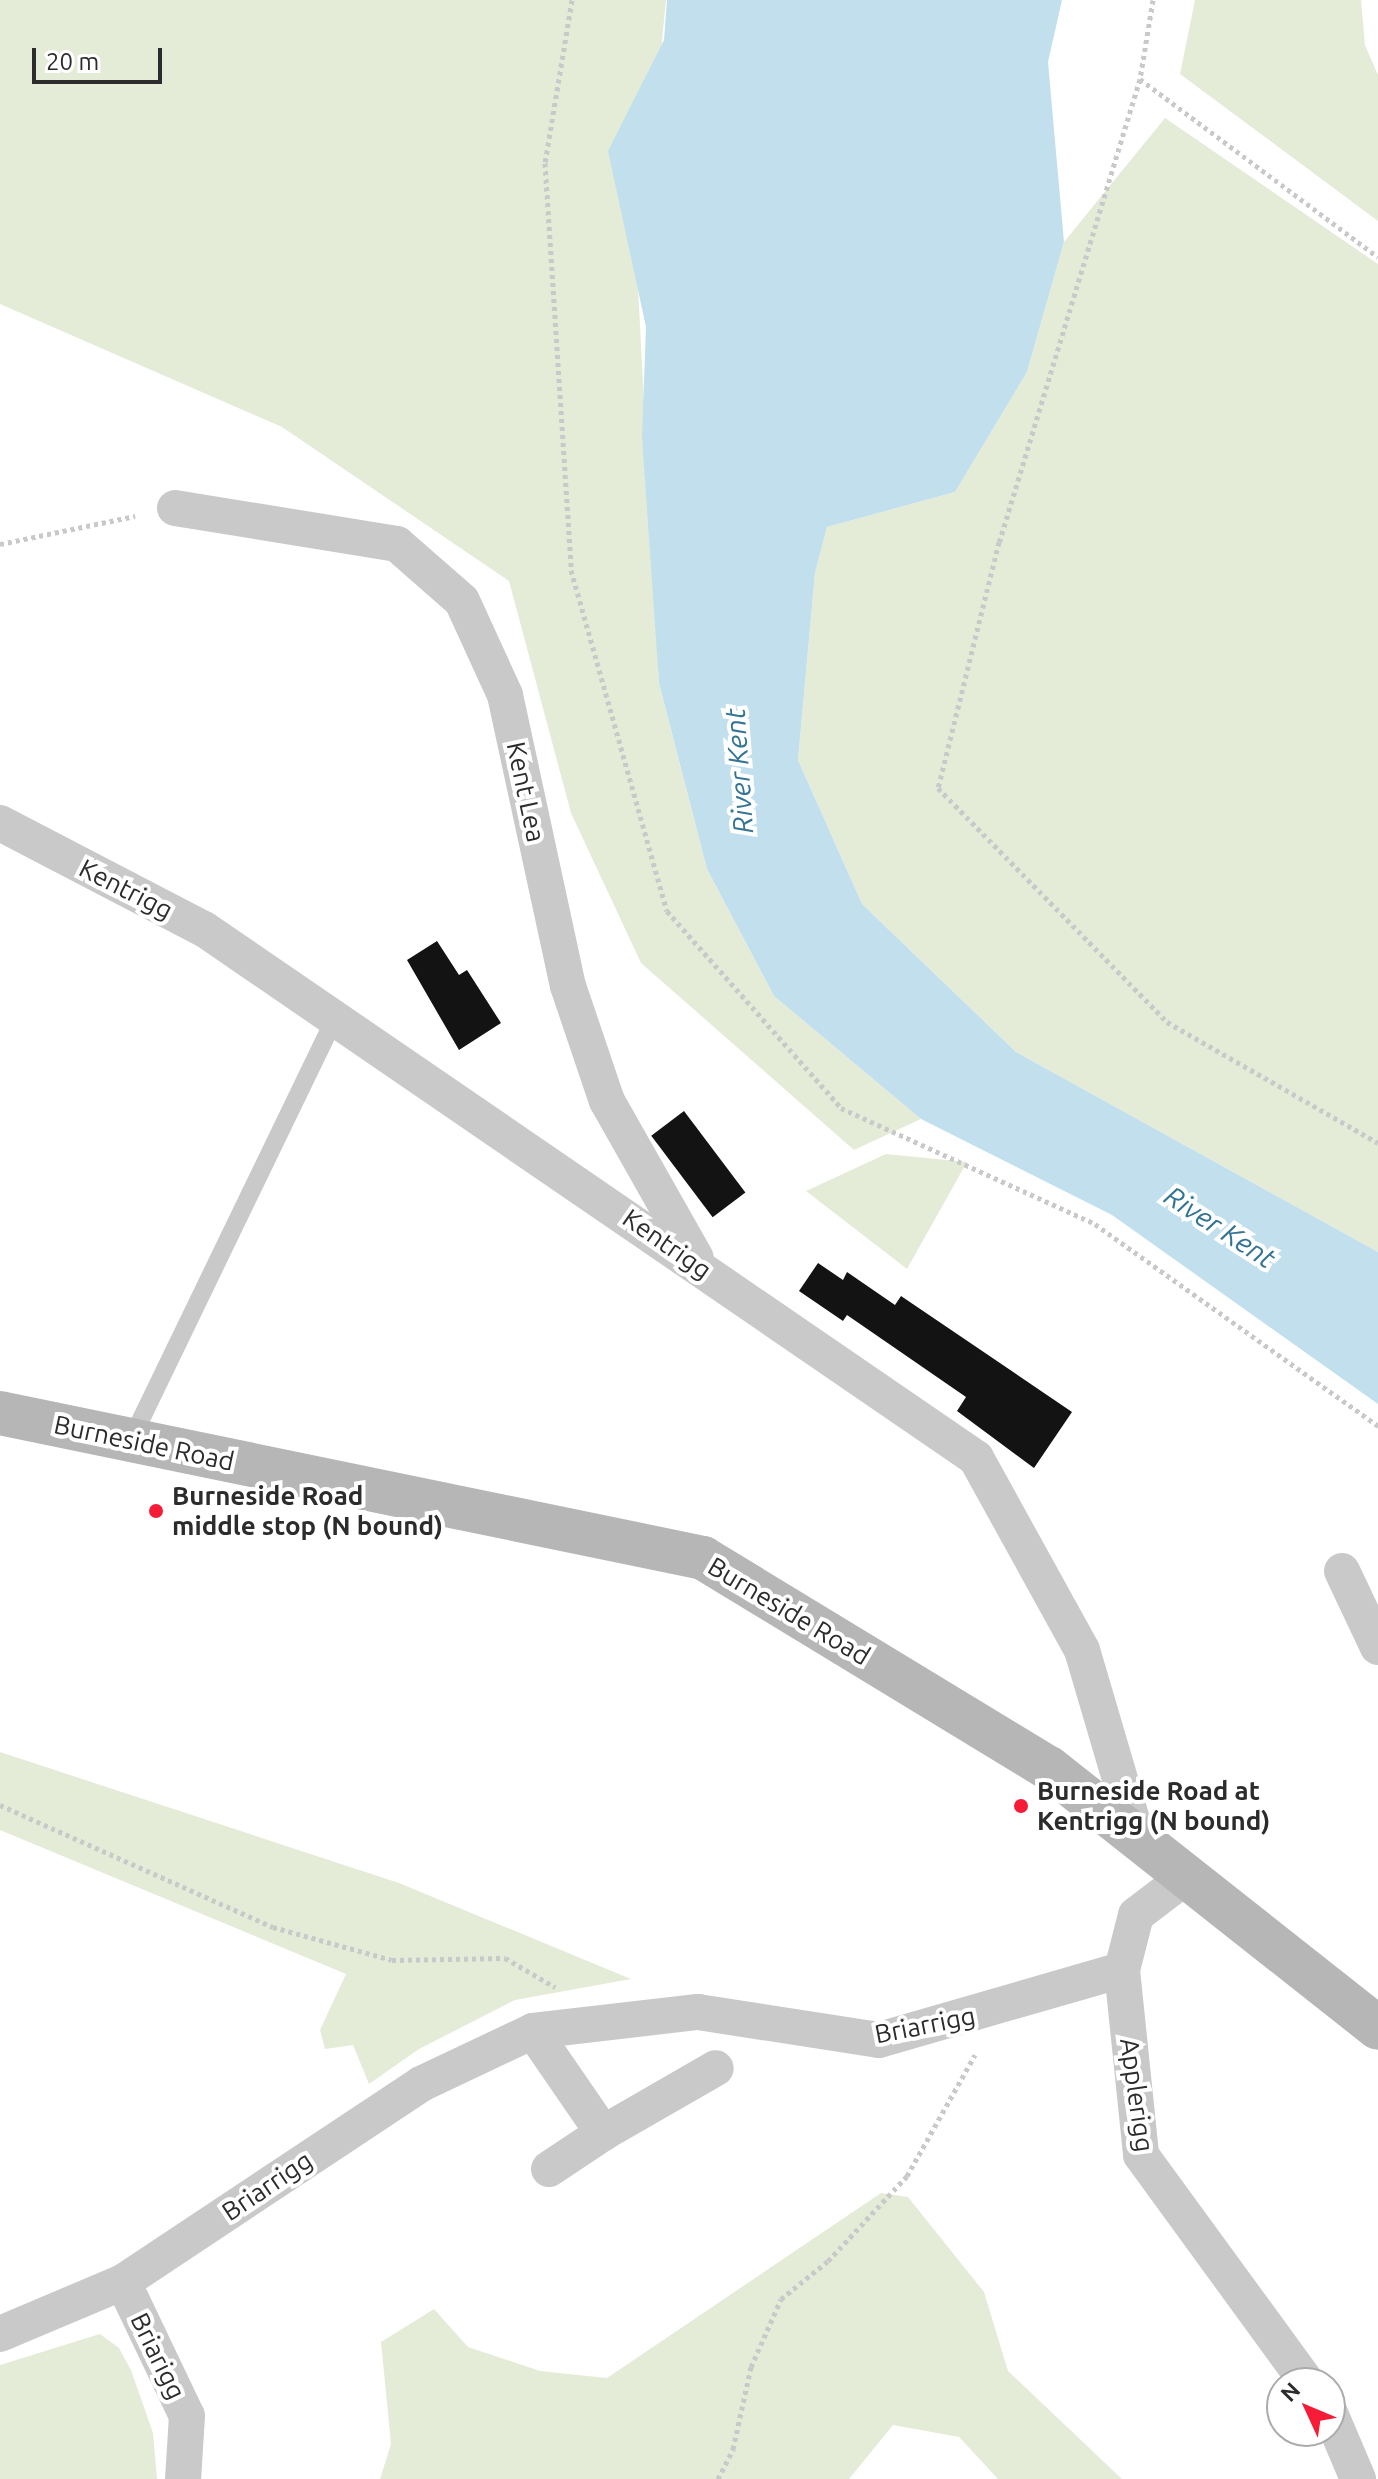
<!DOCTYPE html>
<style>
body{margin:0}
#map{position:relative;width:1378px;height:2479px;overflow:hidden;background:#fff;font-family:Ubuntu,sans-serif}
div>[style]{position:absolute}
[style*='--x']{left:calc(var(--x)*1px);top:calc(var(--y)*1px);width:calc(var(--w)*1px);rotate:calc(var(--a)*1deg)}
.green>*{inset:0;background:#e4ecd8}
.water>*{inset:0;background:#c2dfee}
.building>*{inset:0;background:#131313;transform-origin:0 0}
.path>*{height:5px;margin-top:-2.5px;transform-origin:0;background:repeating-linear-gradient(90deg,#c9c9c9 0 4px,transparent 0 8px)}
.lane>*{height:18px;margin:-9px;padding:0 9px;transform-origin:9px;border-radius:9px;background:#c9c9c9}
.street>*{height:36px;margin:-18px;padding:0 18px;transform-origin:18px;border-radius:18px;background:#c9c9c9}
.secondary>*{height:44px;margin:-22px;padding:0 22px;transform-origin:22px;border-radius:22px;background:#b6b6b6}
.dots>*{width:22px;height:22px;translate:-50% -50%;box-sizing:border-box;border:4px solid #fff;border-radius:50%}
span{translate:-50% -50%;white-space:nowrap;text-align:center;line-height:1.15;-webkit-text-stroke:8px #fff;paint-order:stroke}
.street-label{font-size:26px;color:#2c2c2c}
.poi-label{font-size:26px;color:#2c2c2c;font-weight:700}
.left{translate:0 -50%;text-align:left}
.water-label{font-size:28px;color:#337495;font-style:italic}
.north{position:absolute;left:1266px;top:2367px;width:80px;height:80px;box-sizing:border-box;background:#fff;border:2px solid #ababab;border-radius:50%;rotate:314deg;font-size:22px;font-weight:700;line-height:32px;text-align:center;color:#2c2c2c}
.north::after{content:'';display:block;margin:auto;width:28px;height:36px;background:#f61c37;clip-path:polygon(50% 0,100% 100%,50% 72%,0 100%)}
.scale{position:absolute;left:32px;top:48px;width:130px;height:36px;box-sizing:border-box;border:4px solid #2c2c2c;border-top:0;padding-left:10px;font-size:24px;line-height:28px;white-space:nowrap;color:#2c2c2c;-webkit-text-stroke:6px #fff;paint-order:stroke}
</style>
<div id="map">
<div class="green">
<div style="clip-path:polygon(0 0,666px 0,638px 288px,659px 683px,707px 869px,774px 996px,921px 1119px,854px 1150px,641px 963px,571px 813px,509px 581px,282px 427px,0 304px)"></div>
<div style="clip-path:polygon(1195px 0,1361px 0,1365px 45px,1378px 75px,1378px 221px,1180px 74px)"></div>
<div style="clip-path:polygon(1165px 118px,1378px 264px,1378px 1252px,1016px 1052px,862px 904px,798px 760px,815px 573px,827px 527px,955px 492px,1027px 372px,1064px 242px)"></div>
<div style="clip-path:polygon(886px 1154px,967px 1162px,907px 1269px,806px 1191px)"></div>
<div style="clip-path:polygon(0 1752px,399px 1883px,631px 1979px,515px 2000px,419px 2049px,369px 2084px,353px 2045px,325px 2049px,320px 2030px,346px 1974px,0 1830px)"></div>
<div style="clip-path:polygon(881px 2193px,908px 2197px,984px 2292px,1008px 2371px,1122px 2479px,998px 2479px,959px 2437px,893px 2425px,849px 2479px,380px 2479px,391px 2444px,381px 2342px,434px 2309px,468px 2347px,540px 2371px,607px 2378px)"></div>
<div style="clip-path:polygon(100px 2334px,119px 2348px,131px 2370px,153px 2433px,157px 2479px,0 2479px,0 2365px)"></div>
</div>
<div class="water">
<div style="clip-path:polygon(667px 0,1062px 0,1048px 62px,1064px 242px,1027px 372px,955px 492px,827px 527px,815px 573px,798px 760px,862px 904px,1016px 1052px,1378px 1252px,1378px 1404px,1112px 1215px,921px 1119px,774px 996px,707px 869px,659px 683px,642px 437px,646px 327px,608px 151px,664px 40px)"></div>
</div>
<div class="building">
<div style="clip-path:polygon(437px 941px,459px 975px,467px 970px,501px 1023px,459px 1050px,407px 960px)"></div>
<div style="left:684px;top:1111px;width:102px;height:41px;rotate:53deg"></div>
<div style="clip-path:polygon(818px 1263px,843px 1280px,847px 1272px,895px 1305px,901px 1296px,1072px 1412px,1034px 1468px,957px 1411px,966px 1397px,847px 1315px,843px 1321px,799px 1291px)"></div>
</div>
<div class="path">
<div style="--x:572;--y:0;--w:165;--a:99.4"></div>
<div style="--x:545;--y:163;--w:408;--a:86.3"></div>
<div style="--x:571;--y:570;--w:354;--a:74.3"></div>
<div style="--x:667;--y:911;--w:263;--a:48.5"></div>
<div style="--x:841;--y:1108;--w:279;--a:24.5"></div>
<div style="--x:1095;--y:1224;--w:348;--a:35.5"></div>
<div style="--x:1153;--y:0;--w:80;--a:99.3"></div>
<div style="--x:1140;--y:79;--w:484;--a:106.9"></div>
<div style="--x:999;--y:542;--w:253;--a:103.9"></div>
<div style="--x:938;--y:788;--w:327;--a:45.6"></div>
<div style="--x:1167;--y:1022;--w:243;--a:29.8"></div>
<div style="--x:1140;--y:79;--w:297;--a:36.8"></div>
<div style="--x:0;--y:544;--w:138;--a:-11.7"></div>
<div style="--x:0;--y:1805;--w:299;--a:24.1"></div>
<div style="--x:273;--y:1927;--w:123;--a:15.5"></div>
<div style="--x:392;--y:1960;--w:113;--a:-1"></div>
<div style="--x:505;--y:1958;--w:58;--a:30.1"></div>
<div style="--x:718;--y:2479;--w:34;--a:-63"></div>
<div style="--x:733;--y:2449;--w:84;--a:-77.6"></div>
<div style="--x:751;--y:2367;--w:74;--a:-66.2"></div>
<div style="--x:781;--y:2299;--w:60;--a:-39"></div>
<div style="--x:828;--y:2261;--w:116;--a:-47.1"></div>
<div style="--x:907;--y:2176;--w:139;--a:-60.7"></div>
</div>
<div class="lane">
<div style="--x:131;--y:1440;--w:469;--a:-64.2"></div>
</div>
<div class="street">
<div style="--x:175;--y:508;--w:225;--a:9.2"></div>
<div style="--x:397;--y:544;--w:86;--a:41.2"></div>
<div style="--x:462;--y:601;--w:103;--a:65.4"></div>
<div style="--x:505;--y:695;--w:298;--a:77.8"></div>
<div style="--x:568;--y:986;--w:121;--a:71.3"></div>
<div style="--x:607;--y:1101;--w:180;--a:60.5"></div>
<div style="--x:0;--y:823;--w:230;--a:27.5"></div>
<div style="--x:204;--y:929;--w:936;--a:34.42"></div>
<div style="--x:976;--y:1458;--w:219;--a:61.1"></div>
<div style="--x:1082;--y:1650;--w:195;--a:73.6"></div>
<div style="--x:1342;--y:1571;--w:84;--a:64.7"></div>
<div style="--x:1187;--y:1876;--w:64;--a:142.6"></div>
<div style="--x:1136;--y:1915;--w:57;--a:104.3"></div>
<div style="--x:1122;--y:1970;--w:186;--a:84.1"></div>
<div style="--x:1141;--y:2155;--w:282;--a:53.9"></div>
<div style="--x:533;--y:2031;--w:124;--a:55.5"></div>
<div style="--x:603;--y:2133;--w:130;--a:-29.9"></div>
<div style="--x:549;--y:2169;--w:65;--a:-33.7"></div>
<div style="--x:123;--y:2282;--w:148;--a:64.5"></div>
<div style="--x:187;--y:2416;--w:63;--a:93.6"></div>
<div style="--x:0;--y:2334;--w:134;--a:-22.9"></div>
<div style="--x:123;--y:2282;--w:358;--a:-33.6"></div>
<div style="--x:421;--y:2084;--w:124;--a:-25.3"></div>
<div style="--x:533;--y:2031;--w:166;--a:-6.6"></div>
<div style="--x:698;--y:2012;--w:183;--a:8.8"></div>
<div style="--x:879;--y:2040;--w:253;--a:-16.1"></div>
<div style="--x:1330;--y:2413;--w:72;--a:67"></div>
</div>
<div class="secondary">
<div style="--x:0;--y:1413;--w:718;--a:11.65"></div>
<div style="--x:703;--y:1558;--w:405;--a:31.3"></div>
<div style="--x:1049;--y:1768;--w:419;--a:38.3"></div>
</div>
<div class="dots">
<div style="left:156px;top:1511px;background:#f61c37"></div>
<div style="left:1021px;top:1806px;background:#f61c37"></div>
</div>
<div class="street-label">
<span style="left:526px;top:792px;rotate:78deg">Kent Lea</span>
<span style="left:126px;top:889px;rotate:27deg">Kentrigg</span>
<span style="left:667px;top:1244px;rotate:35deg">Kentrigg</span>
<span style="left:144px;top:1443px;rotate:12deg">Burneside Road</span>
<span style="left:789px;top:1611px;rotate:31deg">Burneside Road</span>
<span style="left:925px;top:2025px;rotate:-11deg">Briarrigg</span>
<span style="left:1137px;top:2095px;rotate:82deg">Applerigg</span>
<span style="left:267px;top:2186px;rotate:-34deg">Briarrigg</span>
<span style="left:158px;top:2356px;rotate:64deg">Briarigg</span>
</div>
<div class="poi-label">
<span class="left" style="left:172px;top:1511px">Burneside Road<br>middle stop (N bound)</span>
<span class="left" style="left:1037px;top:1806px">Burneside Road at<br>Kentrigg (N bound)</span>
</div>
<div class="water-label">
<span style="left:739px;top:771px;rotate:-94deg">River Kent</span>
<span style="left:1220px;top:1227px;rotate:33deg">River Kent</span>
</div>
<div class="north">N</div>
<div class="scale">20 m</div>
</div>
